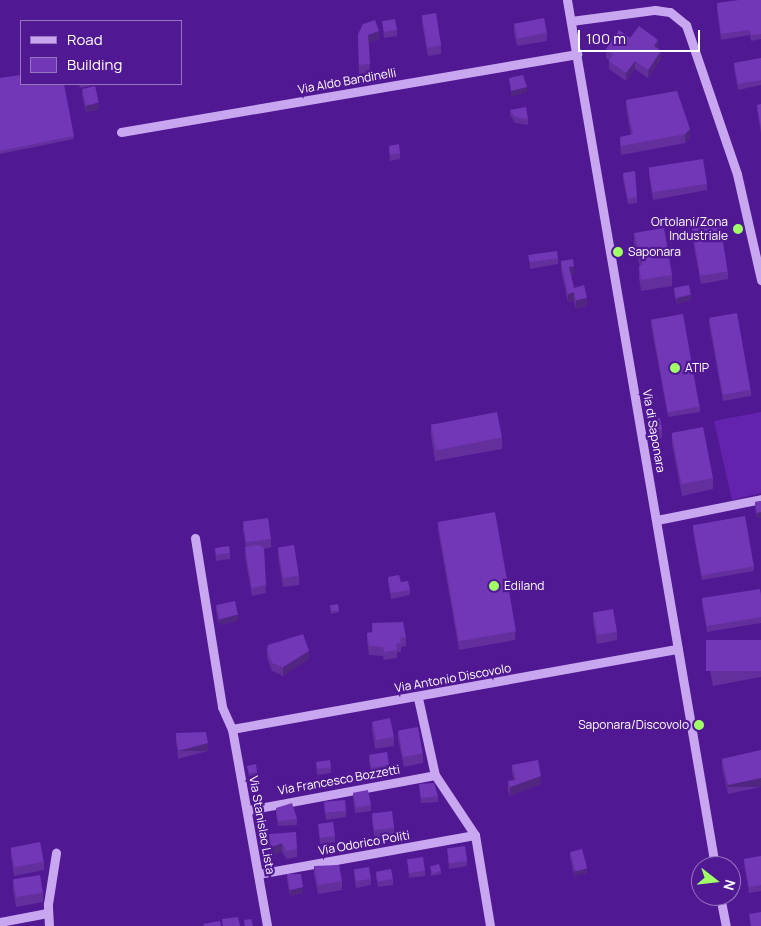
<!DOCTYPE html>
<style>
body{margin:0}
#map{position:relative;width:761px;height:926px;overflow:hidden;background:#511893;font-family:Manrope,sans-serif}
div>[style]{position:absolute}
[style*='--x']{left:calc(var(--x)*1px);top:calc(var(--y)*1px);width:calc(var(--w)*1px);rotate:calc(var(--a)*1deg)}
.green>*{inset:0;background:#6323ae}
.minor>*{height:9px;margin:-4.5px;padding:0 4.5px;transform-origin:4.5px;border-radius:4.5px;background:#c8a7f0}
.wall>*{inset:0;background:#622f9d}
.shaded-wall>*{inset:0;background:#502680;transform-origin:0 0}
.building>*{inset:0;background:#7237b7;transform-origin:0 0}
.dots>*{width:14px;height:14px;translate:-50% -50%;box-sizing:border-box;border:2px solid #511893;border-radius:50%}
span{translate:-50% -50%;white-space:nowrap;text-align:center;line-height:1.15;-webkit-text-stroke:4.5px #511893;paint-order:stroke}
.street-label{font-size:12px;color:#fff}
.poi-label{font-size:12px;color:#fff}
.right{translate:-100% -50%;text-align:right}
.left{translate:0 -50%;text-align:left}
.legend{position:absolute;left:20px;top:20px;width:162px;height:65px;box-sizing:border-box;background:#511893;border:1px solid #9774be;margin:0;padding:6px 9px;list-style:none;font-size:15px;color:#fff}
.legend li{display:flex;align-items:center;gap:10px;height:25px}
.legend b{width:25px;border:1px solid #9774be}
.north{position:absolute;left:691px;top:856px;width:50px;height:50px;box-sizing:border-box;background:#511893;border:1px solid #9774be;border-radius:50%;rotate:106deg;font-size:14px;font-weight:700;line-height:20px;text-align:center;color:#fff}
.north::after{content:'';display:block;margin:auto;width:18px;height:22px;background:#a1ff66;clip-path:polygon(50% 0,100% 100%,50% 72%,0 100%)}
.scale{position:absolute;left:578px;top:30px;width:122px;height:22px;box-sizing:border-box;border:2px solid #fff;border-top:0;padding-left:6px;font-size:15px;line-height:18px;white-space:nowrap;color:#fff;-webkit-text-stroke:4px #511893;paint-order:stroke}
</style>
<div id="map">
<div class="green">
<div style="clip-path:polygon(761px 412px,761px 493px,732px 500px,714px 421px)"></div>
</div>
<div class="minor">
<div style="--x:567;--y:0;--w:879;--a:80.3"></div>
<div style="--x:571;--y:21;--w:85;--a:-7.5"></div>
<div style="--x:655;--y:10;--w:15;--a:8"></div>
<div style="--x:670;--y:12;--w:21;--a:39"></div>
<div style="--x:686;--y:25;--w:157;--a:71.1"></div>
<div style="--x:737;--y:174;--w:109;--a:77.2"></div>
<div style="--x:121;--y:132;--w:463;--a:-9.7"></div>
<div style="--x:657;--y:520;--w:106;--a:-11.4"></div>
<div style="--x:195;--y:538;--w:171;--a:80.9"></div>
<div style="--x:222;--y:707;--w:24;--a:66"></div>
<div style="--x:232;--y:729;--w:200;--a:79.9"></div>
<div style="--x:418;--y:698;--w:79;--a:77.6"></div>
<div style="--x:435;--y:775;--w:72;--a:56.3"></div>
<div style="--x:475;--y:835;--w:92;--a:80.6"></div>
<div style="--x:232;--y:729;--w:453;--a:-10.2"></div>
<div style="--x:248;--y:810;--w:190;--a:-10.6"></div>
<div style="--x:258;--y:874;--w:220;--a:-10.2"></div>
<div style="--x:720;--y:896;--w:31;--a:79"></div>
<div style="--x:0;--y:922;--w:48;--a:-10.8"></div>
<div style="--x:49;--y:926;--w:22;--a:-93"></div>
<div style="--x:48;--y:904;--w:52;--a:-81.1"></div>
</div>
<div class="wall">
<div style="clip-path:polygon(761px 0,761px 39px,751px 41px,750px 35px,721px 40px,717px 9px,717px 3px)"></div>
<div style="clip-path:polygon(422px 15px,441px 46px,441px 54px,428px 56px,422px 23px)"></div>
<div style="clip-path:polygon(382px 21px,397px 30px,397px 36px,384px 38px)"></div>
<div style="clip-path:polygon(514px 23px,547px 33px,547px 41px,517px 46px,514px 32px)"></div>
<div style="clip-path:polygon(358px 34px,379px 39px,369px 43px,370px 72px,359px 74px)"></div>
<div style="clip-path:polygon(630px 38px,658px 48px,661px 59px,648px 78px,635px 69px,626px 81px,609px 69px,609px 60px,606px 58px,606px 49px)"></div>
<div style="clip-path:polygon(761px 58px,761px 85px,738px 90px,734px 68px,734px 63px)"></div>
<div style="clip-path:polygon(0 78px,74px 136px,74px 139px,0 154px)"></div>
<div style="clip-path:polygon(79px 84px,94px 84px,94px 85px,80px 88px)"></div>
<div style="clip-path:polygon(82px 89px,99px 109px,86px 112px,82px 95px)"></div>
<div style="clip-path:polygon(677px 91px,690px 138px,685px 143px,621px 155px,620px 145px,620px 137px,631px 135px,626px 108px,626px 100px)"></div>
<div style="clip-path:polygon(761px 104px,761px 133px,757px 110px,757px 105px)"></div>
<div style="clip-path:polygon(510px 110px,528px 119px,528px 125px,515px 123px,510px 115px)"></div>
<div style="clip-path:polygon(389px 146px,400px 153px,400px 159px,390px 161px,389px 152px)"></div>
<div style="clip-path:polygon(649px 169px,707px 184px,707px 190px,653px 200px,649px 174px)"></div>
<div style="clip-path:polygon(623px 173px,637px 197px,637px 203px,628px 204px,623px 179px)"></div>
<div style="clip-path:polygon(692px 228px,728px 271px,728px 279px,701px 284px,692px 236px)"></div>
<div style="clip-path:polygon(634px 233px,672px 275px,672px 286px,641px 291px,639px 277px,639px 266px,640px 266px,634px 244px)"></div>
<div style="clip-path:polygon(529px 257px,558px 258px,558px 264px,530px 269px)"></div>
<div style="clip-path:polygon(561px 261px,574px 274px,571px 275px,574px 288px,587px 306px,576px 309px,574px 301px,568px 302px,561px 270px)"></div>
<div style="clip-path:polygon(674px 288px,691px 300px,677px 304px,674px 294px)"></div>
<div style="clip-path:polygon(709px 318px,751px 390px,751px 396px,723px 401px,709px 324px)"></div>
<div style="clip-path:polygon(651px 319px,700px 406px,700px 412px,668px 417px,651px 325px)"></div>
<div style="clip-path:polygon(656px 419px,662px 429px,662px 438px,657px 439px,656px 427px)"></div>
<div style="clip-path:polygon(431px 424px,502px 438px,502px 449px,435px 461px,431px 435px)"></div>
<div style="clip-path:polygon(672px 433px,713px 478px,713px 489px,682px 496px,672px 444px)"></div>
<div style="clip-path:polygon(761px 501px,757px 518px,755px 508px,755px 502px)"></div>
<div style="clip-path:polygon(243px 522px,271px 539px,271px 547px,264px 549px,266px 593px,252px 596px,245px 556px,246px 547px,243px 530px)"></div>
<div style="clip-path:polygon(438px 522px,515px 631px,515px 640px,459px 650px,438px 530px)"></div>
<div style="clip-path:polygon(693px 525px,754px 566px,754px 571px,702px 580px,693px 531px)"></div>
<div style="clip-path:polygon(278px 547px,299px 576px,299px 585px,283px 587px,278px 556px)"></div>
<div style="clip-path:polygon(215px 548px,230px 553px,230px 559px,216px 561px)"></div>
<div style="clip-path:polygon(388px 577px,410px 590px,410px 595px,391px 599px,388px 582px)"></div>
<div style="clip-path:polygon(761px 595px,761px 623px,707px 632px,702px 604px,702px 598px)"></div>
<div style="clip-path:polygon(216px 605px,238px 621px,219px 625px,216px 611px)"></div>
<div style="clip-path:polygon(330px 605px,339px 610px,339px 612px,331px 614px)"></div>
<div style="clip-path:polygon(593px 612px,617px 632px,617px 640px,597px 644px,593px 621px)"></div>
<div style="clip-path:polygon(372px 623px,406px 637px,406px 646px,401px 647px,401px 652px,397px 652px,397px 658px,384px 660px,383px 656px,369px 655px,367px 641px,367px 633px,372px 632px)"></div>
<div style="clip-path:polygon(761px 640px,761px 677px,713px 686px,707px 656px,707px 650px)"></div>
<div style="clip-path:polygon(267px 650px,309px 659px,283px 676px,272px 671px,267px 658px)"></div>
<div style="clip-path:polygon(372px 722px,394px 737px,394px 746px,375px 749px,372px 730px)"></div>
<div style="clip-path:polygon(398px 731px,423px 754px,423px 763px,404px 767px,398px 739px)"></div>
<div style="clip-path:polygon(176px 733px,208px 751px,178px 759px,176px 741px)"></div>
<div style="clip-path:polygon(761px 750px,761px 787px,728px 794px,722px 767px,722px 759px)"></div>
<div style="clip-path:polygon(369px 756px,389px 765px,389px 771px,371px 774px,369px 761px)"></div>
<div style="clip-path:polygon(316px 762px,331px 767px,331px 773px,317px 775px)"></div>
<div style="clip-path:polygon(512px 765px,541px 784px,510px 796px,508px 790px,508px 781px,514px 780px,512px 773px)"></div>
<div style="clip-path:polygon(247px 766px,257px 772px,257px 775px,249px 776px)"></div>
<div style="clip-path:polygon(419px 784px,438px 796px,438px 802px,421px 803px)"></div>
<div style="clip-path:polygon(353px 793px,371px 805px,371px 811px,355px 813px,353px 799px)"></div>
<div style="clip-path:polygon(324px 803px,346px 811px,346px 817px,326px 820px)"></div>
<div style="clip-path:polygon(276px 808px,297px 819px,297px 825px,278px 826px,276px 814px)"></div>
<div style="clip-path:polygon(372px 814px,394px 828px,394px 837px,375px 840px,372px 822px)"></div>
<div style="clip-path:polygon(318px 824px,335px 836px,335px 842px,320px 844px)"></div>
<div style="clip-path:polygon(269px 834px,297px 849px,297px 857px,287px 859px,282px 852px,272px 856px,269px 842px)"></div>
<div style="clip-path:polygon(11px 848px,44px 862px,44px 870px,14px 876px,11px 856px)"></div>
<div style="clip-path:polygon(447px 849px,467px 861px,467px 866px,449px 869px)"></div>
<div style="clip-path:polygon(570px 852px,587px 873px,574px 876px,570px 857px)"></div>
<div style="clip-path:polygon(761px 856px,761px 891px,749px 893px,744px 864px,744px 859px)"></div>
<div style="clip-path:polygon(407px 859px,425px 871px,425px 876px,409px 878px)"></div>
<div style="clip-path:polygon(314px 866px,342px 881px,342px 890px,318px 894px,314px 875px)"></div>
<div style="clip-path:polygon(430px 866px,441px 871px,441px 874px,431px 876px)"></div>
<div style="clip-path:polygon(354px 869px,371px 879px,371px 885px,356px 888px,354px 875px)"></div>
<div style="clip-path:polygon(376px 872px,393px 879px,393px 885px,378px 887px,376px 877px)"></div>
<div style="clip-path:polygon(287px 874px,303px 893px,290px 896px,287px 880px)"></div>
<div style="clip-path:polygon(13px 880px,43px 893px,43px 902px,16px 907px,13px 889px)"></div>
</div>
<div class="shaded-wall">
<div style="clip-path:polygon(379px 31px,379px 39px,368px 43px,368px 35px)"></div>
<div style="clip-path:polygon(658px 40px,658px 48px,654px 55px,654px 46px)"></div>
<div style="clip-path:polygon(661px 51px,661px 59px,648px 78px,648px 70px)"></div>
<div style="clip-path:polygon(635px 61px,635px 69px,626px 81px,626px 73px)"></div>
<div style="clip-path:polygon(527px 87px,527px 92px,511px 97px,511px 91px)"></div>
<div style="clip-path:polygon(99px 103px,99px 109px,86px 112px,86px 106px)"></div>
<div style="clip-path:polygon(690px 129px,690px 138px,685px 143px,685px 134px)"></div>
<div style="clip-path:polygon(574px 266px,574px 274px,569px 276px,569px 267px)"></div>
<div style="clip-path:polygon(574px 292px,574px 301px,568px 302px,568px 294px)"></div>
<div style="clip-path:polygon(691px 295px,691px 300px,677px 304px,677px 298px)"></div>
<div style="clip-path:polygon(587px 298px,587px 306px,576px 309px,576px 300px)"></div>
<div style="clip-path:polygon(761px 512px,761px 518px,757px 518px,757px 513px)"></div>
<div style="clip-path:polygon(238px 615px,238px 621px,219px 625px,219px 620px)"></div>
<div style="clip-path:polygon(309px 651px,309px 659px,283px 676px,283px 667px)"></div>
<div style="left:208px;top:743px;width:8px;height:31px;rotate:90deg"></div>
<div style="clip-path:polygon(541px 776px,541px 784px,510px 796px,510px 787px)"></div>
<div style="left:761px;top:778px;width:9px;height:34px;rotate:90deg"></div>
<div style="clip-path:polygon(282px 843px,282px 852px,272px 856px,272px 847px)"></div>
<div style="clip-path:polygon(587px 868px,587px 873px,574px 876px,574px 871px)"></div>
<div style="clip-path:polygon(303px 887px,303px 893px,290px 896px,290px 890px)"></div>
</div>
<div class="building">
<div style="clip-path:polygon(739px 0,761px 0,761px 34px,751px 35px,750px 30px,721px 34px,717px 3px)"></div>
<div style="left:436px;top:13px;width:33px;height:14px;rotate:81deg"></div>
<div style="left:544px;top:18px;width:15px;height:30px;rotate:79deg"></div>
<div style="left:395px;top:19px;width:11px;height:13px;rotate:80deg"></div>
<div style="clip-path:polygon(375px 20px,379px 31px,368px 35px,370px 64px,359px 65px,358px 34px,363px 24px)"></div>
<div style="clip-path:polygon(639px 26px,658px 40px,654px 46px,661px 51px,648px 70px,635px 61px,626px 73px,609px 61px,613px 54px,606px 49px,619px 30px,630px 38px)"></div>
<div style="clip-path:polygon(761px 58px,761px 80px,738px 84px,734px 63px)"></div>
<div style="clip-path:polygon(21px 75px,21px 84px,64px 84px,74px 136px,0 151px,0 78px)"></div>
<div style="clip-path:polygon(523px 75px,527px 87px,511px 91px,509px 78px)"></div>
<div style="left:95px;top:86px;width:17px;height:13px;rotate:77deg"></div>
<div style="clip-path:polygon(677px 91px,690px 129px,685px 134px,621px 146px,620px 137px,633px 134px,626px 100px)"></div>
<div style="clip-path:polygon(761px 104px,761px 127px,757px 105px)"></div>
<div style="clip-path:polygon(526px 107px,528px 119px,515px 117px,510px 110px)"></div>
<div style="clip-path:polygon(399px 144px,400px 153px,390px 155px,389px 146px)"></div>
<div style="left:703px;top:159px;width:25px;height:55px;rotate:81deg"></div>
<div style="clip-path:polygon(635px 171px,637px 197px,628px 199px,623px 173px)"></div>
<div style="left:720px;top:223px;width:49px;height:28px;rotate:81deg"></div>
<div style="clip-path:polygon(664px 228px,672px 275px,641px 280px,639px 266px,643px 265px,634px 233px)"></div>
<div style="left:557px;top:251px;width:7px;height:29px;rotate:82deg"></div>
<div style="clip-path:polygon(573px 259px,574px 266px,569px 267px,574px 288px,584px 285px,587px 298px,576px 300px,574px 292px,568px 294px,561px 261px)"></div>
<div style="left:689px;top:285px;width:10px;height:15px;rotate:79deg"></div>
<div style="left:737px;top:313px;width:78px;height:28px;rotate:80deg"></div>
<div style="left:683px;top:314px;width:94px;height:32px;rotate:80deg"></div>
<div style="left:497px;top:412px;width:26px;height:67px;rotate:79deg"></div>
<div style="clip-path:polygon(660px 418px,662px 429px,657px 430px,656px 419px)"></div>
<div style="left:703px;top:427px;width:52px;height:32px;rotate:79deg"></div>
<div style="clip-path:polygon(761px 501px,761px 512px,757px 513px,755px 502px)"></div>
<div style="left:495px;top:512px;width:121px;height:58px;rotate:80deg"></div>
<div style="left:745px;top:516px;width:51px;height:53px;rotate:80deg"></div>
<div style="left:268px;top:518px;width:21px;height:25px;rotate:82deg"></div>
<div style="clip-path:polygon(260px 545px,264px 549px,266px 585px,252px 588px,245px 547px)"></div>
<div style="left:294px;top:545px;width:31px;height:16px;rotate:81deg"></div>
<div style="left:229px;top:546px;width:7px;height:14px;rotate:82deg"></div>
<div style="clip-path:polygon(399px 575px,401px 582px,408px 581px,410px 590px,391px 593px,388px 577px)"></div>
<div style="clip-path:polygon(760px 589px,761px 595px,761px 617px,707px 626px,702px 598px)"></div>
<div style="left:235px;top:601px;width:14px;height:19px;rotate:78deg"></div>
<div style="left:338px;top:604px;width:6px;height:8px;rotate:81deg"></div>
<div style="left:613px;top:609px;width:23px;height:20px;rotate:80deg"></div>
<div style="clip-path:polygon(403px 622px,406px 637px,400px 638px,401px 643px,396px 644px,397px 650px,384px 652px,383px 647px,369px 646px,367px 633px,373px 632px,372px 623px)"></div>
<div style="clip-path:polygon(303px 634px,309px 651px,283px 667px,272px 663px,267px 650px,268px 645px)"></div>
<div style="left:761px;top:640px;width:31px;height:55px;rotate:90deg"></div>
<div style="left:390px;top:718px;width:19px;height:18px;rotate:78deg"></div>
<div style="left:418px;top:727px;width:27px;height:20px;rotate:80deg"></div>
<div style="clip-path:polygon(206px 732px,208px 743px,178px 751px,176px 733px)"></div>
<div style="clip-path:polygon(761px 750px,761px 778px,728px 785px,722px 759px)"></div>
<div style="left:387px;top:752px;width:13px;height:18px;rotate:81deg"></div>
<div style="left:330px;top:760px;width:7px;height:14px;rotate:82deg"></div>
<div style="clip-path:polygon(538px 760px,541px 776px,510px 787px,508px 781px,516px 780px,512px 765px)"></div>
<div style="clip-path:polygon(256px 764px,257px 772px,249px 773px,247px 766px)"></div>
<div style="clip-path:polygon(434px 783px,438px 796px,421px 798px,419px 784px)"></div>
<div style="left:368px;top:790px;width:15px;height:15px;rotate:79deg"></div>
<div style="left:345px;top:800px;width:11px;height:21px;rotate:85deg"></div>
<div style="clip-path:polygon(292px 803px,297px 819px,278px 821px,276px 808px)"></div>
<div style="left:392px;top:811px;width:17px;height:20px;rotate:83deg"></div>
<div style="left:333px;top:822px;width:14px;height:15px;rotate:82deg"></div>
<div style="clip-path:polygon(296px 832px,297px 849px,287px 851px,282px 843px,272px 847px,269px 834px)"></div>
<div style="left:40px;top:842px;width:20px;height:30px;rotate:79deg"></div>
<div style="left:465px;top:846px;width:15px;height:18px;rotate:82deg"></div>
<div style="left:582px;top:849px;width:20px;height:12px;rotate:75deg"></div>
<div style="clip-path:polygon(761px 856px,761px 885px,749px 887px,744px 859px)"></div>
<div style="left:423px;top:857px;width:14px;height:16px;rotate:82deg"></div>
<div style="left:439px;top:864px;width:7px;height:9px;rotate:74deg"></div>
<div style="clip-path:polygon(339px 865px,342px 881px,318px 885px,314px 866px)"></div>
<div style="left:369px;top:867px;width:12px;height:15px;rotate:81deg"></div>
<div style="left:391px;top:869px;width:10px;height:15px;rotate:79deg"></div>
<div style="clip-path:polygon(287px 874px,301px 874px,303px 887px,290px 890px)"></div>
<div style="left:40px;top:875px;width:18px;height:27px;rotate:81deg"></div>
<div style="clip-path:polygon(761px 912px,761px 926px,751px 926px,749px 914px)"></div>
<div style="clip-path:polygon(238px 917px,240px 926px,223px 926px,222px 919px)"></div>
<div style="clip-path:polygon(251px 919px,253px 926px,245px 926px,244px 920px)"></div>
<div style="clip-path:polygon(220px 921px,221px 926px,204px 926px,203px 924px)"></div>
</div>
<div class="dots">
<div style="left:738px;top:229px;background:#a1ff66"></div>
<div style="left:618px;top:252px;background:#a1ff66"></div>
<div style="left:675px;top:368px;background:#a1ff66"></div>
<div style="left:494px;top:586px;background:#a1ff66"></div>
<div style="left:699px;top:725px;background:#a1ff66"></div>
</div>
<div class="street-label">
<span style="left:347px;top:81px;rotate:-10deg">Via Aldo Bandinelli</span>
<span style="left:654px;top:431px;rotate:80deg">Via di Saponara</span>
<span style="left:453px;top:678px;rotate:-10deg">Via Antonio Discovolo</span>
<span style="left:339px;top:780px;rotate:-10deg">Via Francesco Bozzetti</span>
<span style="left:262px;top:825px;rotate:80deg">Via Stanislao Lista</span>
<span style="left:364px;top:843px;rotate:-10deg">Via Odorico Politi</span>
</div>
<div class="poi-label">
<span class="right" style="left:728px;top:229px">Ortolani/Zona<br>Industriale</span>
<span class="left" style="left:628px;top:252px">Saponara</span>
<span class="left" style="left:685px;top:368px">ATIP</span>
<span class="left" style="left:504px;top:586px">Ediland</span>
<span class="right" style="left:689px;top:725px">Saponara/Discovolo</span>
</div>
<ul class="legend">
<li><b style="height:6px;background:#c8a7f0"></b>Road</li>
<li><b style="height:14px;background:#7237b7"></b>Building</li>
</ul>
<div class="north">N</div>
<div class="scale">100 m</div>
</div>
